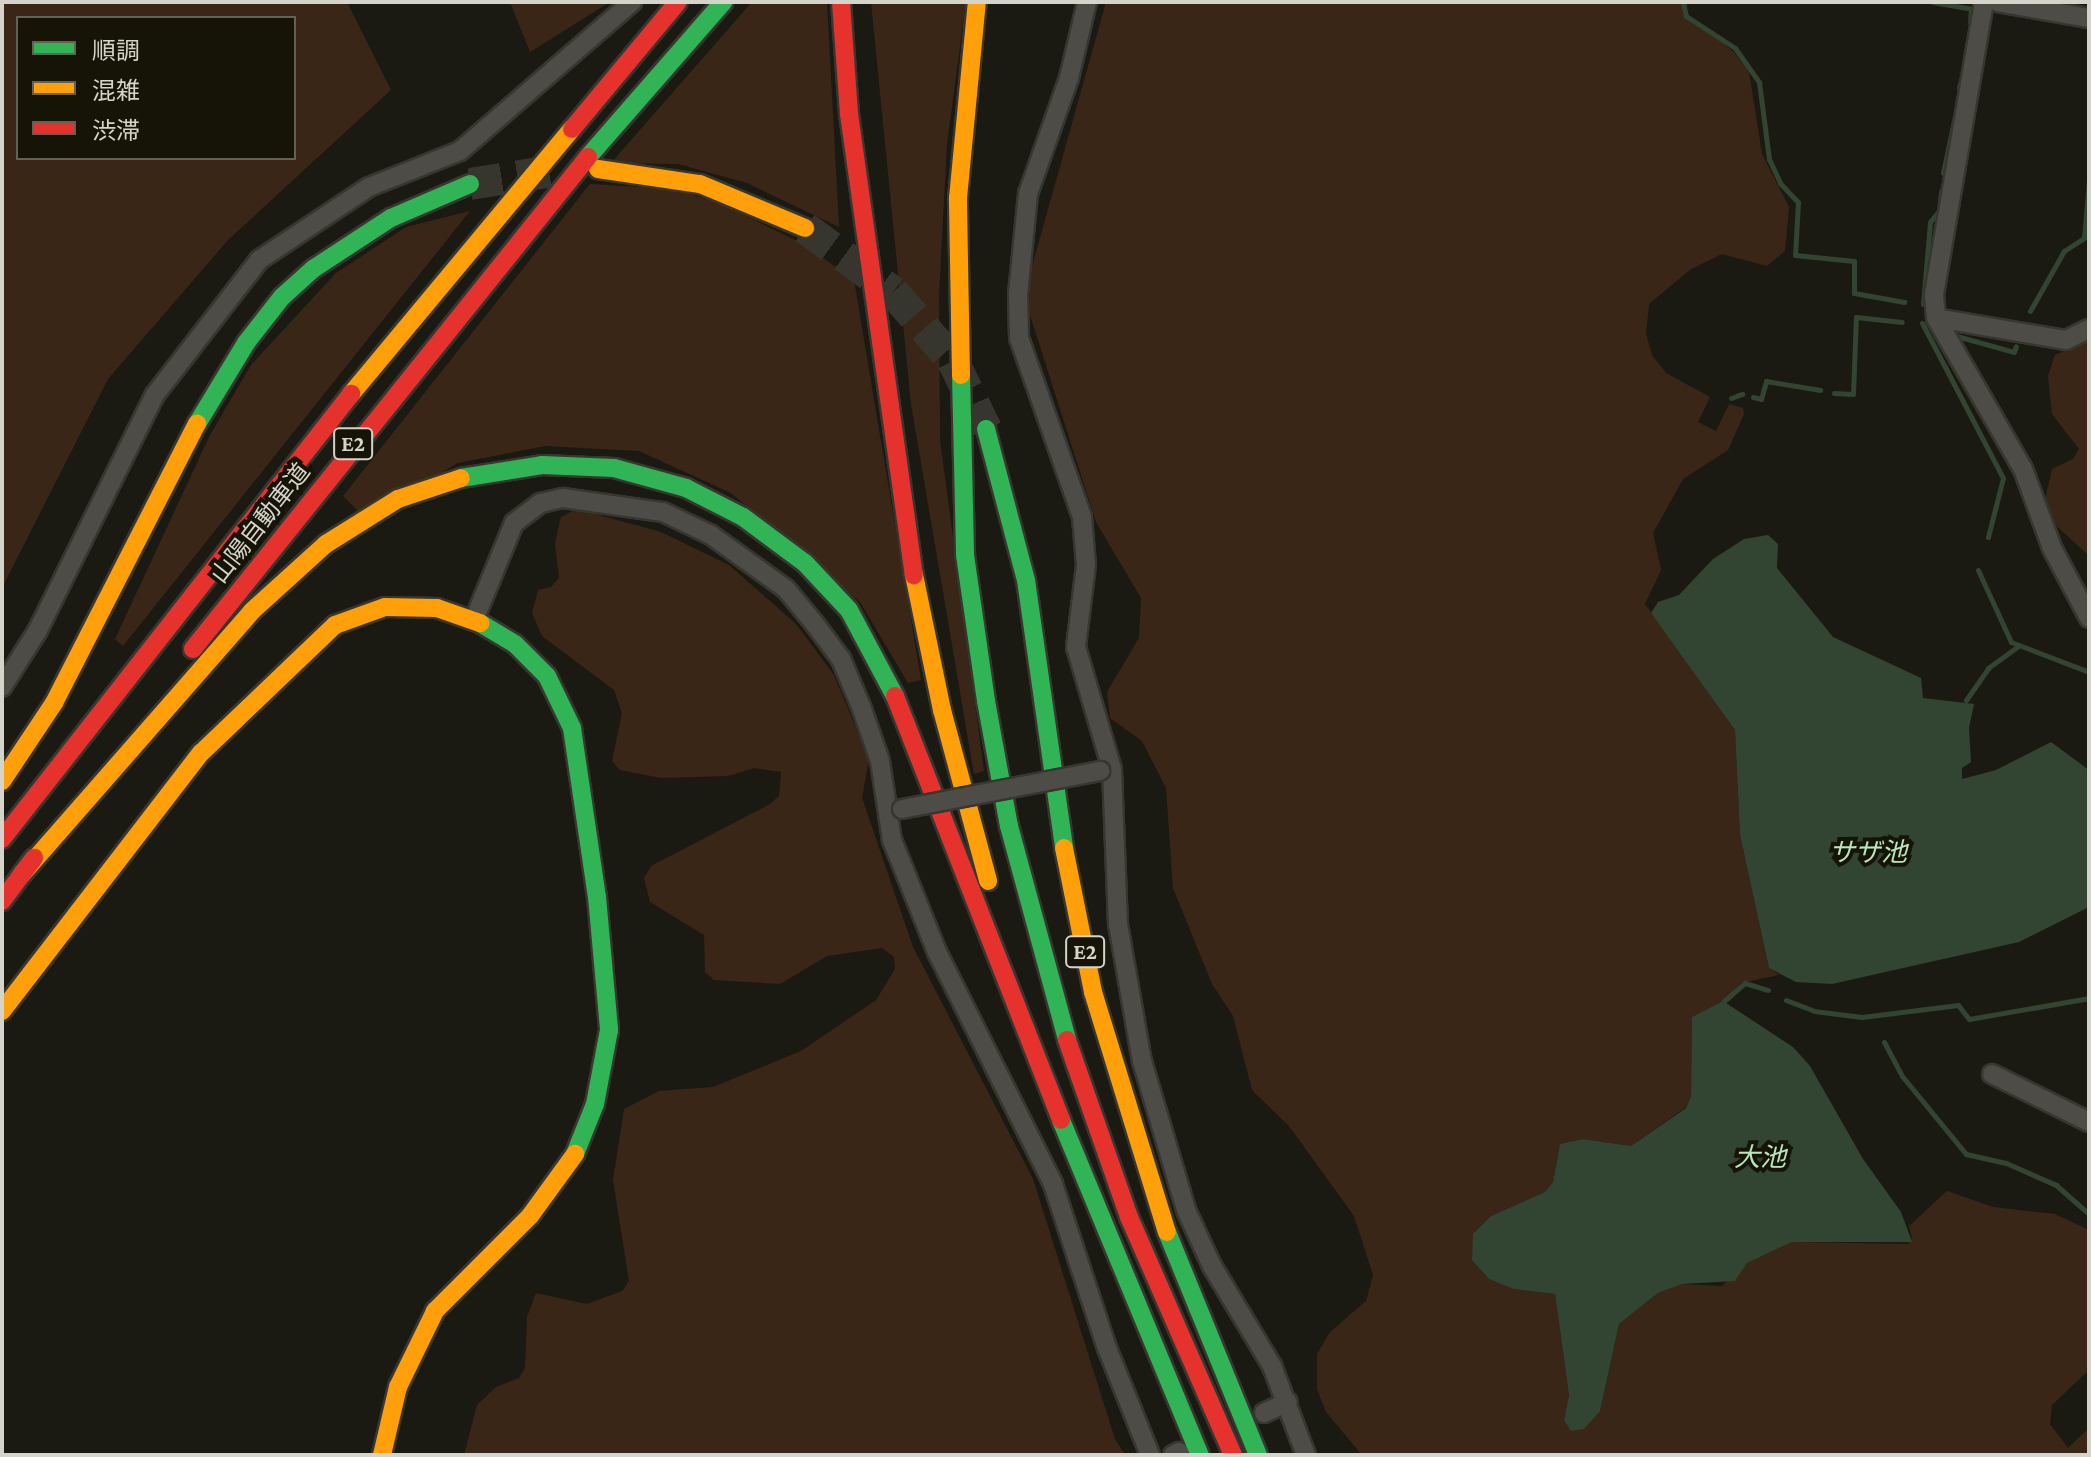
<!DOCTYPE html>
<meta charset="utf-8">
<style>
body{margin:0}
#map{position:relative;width:2091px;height:1457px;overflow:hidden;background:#1b1a12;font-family:"Crimson Pro","Noto Sans JP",serif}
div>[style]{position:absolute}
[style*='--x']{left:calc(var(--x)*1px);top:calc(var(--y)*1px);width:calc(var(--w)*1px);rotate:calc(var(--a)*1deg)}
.green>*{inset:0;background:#3a2617}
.water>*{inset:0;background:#314532}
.stream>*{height:5px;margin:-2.5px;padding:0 2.5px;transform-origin:2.5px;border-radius:2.5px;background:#314532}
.highway-tunnel>*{height:32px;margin-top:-16px;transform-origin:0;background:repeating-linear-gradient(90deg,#37362e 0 32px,transparent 0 48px)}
.roads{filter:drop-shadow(2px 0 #373630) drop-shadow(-2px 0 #373630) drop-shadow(0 2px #373630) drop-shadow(0 -2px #373630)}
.street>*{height:18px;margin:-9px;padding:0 9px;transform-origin:9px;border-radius:9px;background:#4d4c47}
.fast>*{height:18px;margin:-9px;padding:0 9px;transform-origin:9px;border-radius:9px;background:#30b455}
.slow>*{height:18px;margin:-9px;padding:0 9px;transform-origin:9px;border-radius:9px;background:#ff9f0a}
.jam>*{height:18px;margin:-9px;padding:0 9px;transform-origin:9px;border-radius:9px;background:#e5322d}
.bridges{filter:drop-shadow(2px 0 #373630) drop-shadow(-2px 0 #373630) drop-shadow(0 2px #373630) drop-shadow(0 -2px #373630)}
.street-bridge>*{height:18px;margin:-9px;padding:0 9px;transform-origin:9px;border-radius:9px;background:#4d4c47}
span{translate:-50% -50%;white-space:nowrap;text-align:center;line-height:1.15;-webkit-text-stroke:8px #151406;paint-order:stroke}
.shield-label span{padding:2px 6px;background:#151406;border:2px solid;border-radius:6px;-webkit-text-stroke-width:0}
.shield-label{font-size:22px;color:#d5d4ca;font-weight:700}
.street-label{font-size:24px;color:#d5d4ca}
.water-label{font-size:26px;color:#b9e6bc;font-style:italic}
.frame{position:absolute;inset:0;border:4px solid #d5d4ca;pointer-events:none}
.legend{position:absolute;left:16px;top:16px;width:280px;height:144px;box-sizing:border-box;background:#151406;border:2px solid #626154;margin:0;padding:10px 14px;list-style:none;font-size:24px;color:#d5d4ca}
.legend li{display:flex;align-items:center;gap:16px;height:40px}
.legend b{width:40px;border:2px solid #626154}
</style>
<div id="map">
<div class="green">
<div style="clip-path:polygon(evenodd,2px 2px,347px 2px,391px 90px,228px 240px,108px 379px,2px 588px,2px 2px,18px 18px,294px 18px,294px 158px,18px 158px,18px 18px)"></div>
<div style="clip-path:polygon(510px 2px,610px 2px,530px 52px)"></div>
<div style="clip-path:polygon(752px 2px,827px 2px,839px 227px,747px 183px,678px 164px,611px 163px)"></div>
<div style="clip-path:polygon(871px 2px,966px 2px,947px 144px,939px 294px,940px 440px,984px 771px,974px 774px,911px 404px)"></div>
<div style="clip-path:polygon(1106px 2px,1685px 2px,1687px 15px,1734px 52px,1749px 72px,1762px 154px,1789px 207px,1785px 251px,1767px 266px,1722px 254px,1691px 269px,1649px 304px,1646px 334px,1652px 355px,1666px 373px,1710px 397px,1698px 422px,1716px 431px,1729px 404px,1743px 408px,1744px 414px,1728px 450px,1683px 479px,1653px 533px,1661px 570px,1645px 604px,1735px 730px,1740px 835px,1769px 968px,1779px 975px,1741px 983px,1723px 1001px,1692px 1017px,1691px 1096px,1686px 1107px,1631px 1146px,1583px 1139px,1560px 1144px,1553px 1182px,1545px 1192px,1491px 1216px,1514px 1289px,1555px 1294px,1569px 1395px,1564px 1420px,1600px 1411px,1619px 1324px,1658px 1293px,1682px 1284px,1722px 1286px,1747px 1263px,1792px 1242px,1908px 1244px,1912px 1239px,1909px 1226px,1947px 1191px,1993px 1207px,2055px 1214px,2089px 1230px,2089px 1370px,2052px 1405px,2050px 1424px,2068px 1448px,2089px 1428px,2089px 1455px,1362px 1455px,1326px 1412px,1317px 1389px,1317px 1354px,1330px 1332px,1366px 1301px,1373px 1275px,1354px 1216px,1289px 1126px,1252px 1090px,1233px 1016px,1212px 984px,1173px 888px,1166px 788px,1142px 741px,1110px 718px,1107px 692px,1139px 638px,1141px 598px,1096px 522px,1030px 315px,1029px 277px)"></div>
<div style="clip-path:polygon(590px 184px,675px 189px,726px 206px,805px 245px,854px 280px,921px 680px,908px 683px,860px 602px,731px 493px,639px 451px,545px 446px,458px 463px,363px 516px,343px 496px)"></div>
<div style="clip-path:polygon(470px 211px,123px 646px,115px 639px,210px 435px,251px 365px,336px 273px,406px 227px)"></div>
<div style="clip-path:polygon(2089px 340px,2089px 556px,2048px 518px,2044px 504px,2052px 469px,2073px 459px,2079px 449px,2052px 414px,2048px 376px,2055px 355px)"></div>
<div style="clip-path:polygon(577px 509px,661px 532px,729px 565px,796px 624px,834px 675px,869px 759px,862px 798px,913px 947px,1033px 1179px,1115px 1439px,1125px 1455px,464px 1455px,477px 1405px,496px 1387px,519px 1378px,525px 1368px,527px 1317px,536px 1293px,587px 1304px,622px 1291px,629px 1281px,613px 1180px,624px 1109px,659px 1091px,713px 1087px,801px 1051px,876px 1000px,895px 969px,894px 957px,882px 948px,827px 956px,780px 984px,714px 980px,705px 972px,704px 935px,650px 902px,644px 878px,651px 866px,770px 804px,779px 796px,781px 772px,754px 768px,728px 776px,661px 778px,620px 770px,612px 761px,622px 713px,614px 690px,542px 636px,532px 613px,538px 590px,551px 587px,559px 578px,555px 543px,561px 517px)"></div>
</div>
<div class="water">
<div style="clip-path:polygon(1768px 535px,1778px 544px,1777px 568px,1833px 637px,1921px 678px,1923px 698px,1974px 704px,1969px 728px,1971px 762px,1962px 768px,1962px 779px,1996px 770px,2051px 742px,2089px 770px,2089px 907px,2019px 942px,1832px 984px,1796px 982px,1769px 968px,1740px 835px,1735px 730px,1651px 613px,1658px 602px,1679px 595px,1713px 559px,1744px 539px)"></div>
<div style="clip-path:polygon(1723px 1001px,1793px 1047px,1810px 1066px,1863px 1159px,1901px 1212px,1912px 1242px,1792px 1242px,1747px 1263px,1735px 1281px,1682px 1284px,1658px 1293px,1619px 1324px,1600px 1411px,1584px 1429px,1571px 1431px,1564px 1420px,1569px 1395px,1555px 1294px,1514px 1289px,1489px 1279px,1472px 1260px,1473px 1234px,1491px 1216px,1545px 1192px,1553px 1182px,1560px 1144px,1583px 1139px,1631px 1146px,1686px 1108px,1691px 1096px,1692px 1017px)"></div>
</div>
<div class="stream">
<div style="--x:1683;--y:2;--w:14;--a:78"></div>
<div style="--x:1686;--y:16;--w:59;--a:33.1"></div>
<div style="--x:1735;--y:48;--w:42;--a:54.8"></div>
<div style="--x:1759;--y:82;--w:78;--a:82.6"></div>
<div style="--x:1769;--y:159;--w:26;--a:65"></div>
<div style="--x:1780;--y:183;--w:26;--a:47"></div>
<div style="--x:1798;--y:202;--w:53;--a:93.2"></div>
<div style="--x:1795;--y:255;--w:59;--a:5.8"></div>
<div style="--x:1854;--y:261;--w:32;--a:90"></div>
<div style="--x:1854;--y:293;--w:51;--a:10.2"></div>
<div style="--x:1933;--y:2;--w:39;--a:10"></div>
<div style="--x:1971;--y:9;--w:13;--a:94"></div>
<div style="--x:1966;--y:55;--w:15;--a:-82"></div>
<div style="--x:1959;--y:87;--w:19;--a:-74"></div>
<div style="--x:1943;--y:173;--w:68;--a:-78.2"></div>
<div style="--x:1923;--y:304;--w:82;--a:-85.1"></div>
<div style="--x:1930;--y:222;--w:14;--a:-51"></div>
<div style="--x:1939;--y:211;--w:20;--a:-84"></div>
<div style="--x:2030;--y:311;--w:69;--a:-60.5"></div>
<div style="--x:2064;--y:251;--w:24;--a:-33"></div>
<div style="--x:2084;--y:238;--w:58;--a:-85.1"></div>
<div style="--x:1922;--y:323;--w:175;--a:62.4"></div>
<div style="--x:2003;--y:478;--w:61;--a:104.3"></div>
<div style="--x:1953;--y:335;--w:63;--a:15.6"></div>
<div style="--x:2014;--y:352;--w:6;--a:-72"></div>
<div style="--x:1834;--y:393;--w:19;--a:3"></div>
<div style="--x:1853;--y:394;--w:77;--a:-87.8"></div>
<div style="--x:1856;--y:317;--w:46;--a:6.2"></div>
<div style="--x:1753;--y:397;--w:8;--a:14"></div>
<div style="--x:1761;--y:399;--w:19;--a:-74"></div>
<div style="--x:1766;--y:381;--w:55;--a:9.5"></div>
<div style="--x:1731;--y:398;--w:12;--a:-20"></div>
<div style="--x:1978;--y:570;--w:79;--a:65.4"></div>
<div style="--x:2011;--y:642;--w:84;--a:21"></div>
<div style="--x:1966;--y:700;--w:39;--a:-55"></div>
<div style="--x:1988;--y:668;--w:37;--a:-36"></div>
<div style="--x:1786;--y:1000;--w:30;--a:21"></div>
<div style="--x:1814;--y:1011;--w:48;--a:7.1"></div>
<div style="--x:1862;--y:1017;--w:97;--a:-7.1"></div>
<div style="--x:1958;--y:1005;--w:18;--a:52"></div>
<div style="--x:1969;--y:1019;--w:122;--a:-9.9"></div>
<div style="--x:1724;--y:1001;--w:28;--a:-41"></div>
<div style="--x:1745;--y:983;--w:24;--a:17"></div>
<div style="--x:1884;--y:1042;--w:38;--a:62"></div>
<div style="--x:1902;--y:1076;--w:101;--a:50.6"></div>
<div style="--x:1966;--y:1154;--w:41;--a:12.7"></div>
<div style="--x:2006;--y:1163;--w:55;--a:23.7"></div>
<div style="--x:2056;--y:1185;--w:44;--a:41.3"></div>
</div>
<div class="highway-tunnel">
<div style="--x:470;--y:184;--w:89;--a:-9"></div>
<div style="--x:805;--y:228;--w:109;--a:36"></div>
<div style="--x:893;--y:292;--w:91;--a:49"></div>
<div style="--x:953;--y:361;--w:76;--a:64.1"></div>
</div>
<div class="roads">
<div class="street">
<div style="--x:1087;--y:2;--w:78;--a:103.3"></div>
<div style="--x:1069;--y:78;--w:123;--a:109.5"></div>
<div style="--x:1028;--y:194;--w:100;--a:95.7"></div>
<div style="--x:1018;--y:294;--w:44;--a:88.7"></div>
<div style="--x:1019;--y:338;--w:190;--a:70.6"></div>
<div style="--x:1082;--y:517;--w:48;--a:85.2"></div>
<div style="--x:1086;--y:565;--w:83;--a:97"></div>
<div style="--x:1076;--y:647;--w:127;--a:73.6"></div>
<div style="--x:1112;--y:769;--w:155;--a:87.8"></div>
<div style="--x:1118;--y:924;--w:139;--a:80.1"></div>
<div style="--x:1142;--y:1061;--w:155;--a:73.5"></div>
<div style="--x:1186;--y:1210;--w:62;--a:65.1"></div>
<div style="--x:1212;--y:1266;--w:117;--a:59"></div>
<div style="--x:1272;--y:1366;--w:95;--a:69.1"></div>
<div style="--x:1984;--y:2;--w:297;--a:99.7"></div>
<div style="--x:1934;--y:295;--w:23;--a:85"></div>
<div style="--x:1936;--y:318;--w:174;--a:60.1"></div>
<div style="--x:2023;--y:469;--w:84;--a:69.8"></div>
<div style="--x:2052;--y:548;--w:79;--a:62.1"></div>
<div style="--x:1997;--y:2;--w:93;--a:9.9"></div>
<div style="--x:1936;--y:318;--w:132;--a:9.6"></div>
<div style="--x:2066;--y:340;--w:25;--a:-26"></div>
<div style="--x:474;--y:620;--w:105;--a:-67.6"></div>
<div style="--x:514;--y:523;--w:34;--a:-37"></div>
<div style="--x:541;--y:503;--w:23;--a:-13"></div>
<div style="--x:563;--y:498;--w:101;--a:8"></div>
<div style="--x:663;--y:512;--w:53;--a:25.6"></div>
<div style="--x:711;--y:535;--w:92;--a:35.8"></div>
<div style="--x:786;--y:589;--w:44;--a:50.5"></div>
<div style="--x:814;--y:623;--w:45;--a:53.1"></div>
<div style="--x:841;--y:659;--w:54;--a:67.2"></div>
<div style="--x:862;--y:709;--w:55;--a:70.9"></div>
<div style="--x:880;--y:761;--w:80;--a:81.4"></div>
<div style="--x:892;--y:840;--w:121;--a:68.1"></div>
<div style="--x:937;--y:952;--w:259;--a:63.4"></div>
<div style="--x:1053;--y:1184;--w:173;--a:71.8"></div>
<div style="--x:1107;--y:1348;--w:115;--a:68.1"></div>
<div style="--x:2;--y:687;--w:67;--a:-57.7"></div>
<div style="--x:38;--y:630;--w:261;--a:-63.6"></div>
<div style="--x:154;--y:396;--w:172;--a:-52.3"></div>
<div style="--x:259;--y:260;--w:132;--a:-33.6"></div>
<div style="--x:369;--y:187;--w:98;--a:-21.6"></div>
<div style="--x:460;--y:151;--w:228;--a:-40.9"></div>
<div style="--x:1992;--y:1074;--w:108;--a:26.3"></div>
<div style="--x:1264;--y:1413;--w:26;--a:-25"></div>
<div style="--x:1173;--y:1455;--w:7;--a:-27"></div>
</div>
<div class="fast">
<div style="--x:588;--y:157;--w:206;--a:-48.9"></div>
<div style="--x:961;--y:375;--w:180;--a:88.7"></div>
<div style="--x:965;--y:555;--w:148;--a:81.8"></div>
<div style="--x:986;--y:701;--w:127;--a:79.6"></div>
<div style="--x:1009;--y:826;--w:222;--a:74.8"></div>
<div style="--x:197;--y:424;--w:95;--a:-58.8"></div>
<div style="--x:246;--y:343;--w:58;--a:-52"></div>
<div style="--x:282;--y:297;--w:42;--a:-42.1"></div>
<div style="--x:313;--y:269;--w:93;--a:-33.2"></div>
<div style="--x:391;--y:218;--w:86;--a:-23.3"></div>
<div style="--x:986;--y:429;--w:156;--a:75.2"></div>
<div style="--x:1026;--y:580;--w:271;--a:81.9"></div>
<div style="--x:461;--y:478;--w:82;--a:-9.1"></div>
<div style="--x:542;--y:465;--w:72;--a:2.4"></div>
<div style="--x:614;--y:468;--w:75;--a:15.5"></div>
<div style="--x:686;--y:488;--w:64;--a:27"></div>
<div style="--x:743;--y:517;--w:77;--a:36.6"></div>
<div style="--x:805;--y:563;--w:64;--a:46.9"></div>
<div style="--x:849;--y:610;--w:98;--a:61.9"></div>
<div style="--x:480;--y:623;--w:41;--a:31"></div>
<div style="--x:515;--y:644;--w:45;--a:45"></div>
<div style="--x:547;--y:676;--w:58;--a:64.3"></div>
<div style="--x:572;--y:728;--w:171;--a:81.6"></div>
<div style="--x:597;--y:897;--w:134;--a:84.8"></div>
<div style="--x:609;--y:1030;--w:75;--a:100.7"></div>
<div style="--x:595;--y:1104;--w:54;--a:111.8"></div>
<div style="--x:1061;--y:1120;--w:363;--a:67.5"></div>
<div style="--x:1167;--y:1232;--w:241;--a:67.8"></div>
</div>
<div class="slow">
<div style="--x:598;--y:169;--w:103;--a:8.4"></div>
<div style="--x:700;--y:184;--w:114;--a:22.7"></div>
<div style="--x:961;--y:375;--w:177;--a:-91"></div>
<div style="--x:958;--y:198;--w:197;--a:-84.5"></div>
<div style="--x:351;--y:394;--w:345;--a:-50.2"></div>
<div style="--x:914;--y:575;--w:138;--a:78.3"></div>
<div style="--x:942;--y:710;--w:177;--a:74.9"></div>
<div style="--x:2;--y:781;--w:94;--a:-56.3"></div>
<div style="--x:54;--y:703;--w:314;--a:-62.9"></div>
<div style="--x:1064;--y:848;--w:147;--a:78.6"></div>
<div style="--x:1093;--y:992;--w:251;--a:72.9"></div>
<div style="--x:22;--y:874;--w:349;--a:-48.8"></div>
<div style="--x:252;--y:611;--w:100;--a:-42.2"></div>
<div style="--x:326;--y:544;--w:85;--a:-32"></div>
<div style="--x:398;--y:499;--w:66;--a:-18.4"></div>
<div style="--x:2;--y:1011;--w:326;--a:-52.4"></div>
<div style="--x:201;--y:753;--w:185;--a:-43.7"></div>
<div style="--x:335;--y:625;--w:53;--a:-19.8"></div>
<div style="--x:385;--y:607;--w:52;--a:1.1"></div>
<div style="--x:437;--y:608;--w:46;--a:19.2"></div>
<div style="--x:382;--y:1455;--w:70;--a:-76.8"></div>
<div style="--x:398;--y:1387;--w:85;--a:-64"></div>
<div style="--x:435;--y:1311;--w:134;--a:-45"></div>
<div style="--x:530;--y:1216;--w:77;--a:-54"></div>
</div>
<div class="jam">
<div style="--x:841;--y:2;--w:112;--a:85.9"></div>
<div style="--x:849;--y:114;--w:466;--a:82"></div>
<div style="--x:572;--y:129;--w:165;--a:-50.2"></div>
<div style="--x:193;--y:649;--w:631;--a:-51.24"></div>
<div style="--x:895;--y:696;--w:455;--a:68.6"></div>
<div style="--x:2;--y:839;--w:566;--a:-51.89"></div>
<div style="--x:2;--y:901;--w:54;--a:-53.3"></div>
<div style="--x:1067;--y:1040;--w:188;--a:70.7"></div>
<div style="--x:1129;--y:1217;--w:260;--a:66.4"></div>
</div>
</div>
<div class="bridges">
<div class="street-bridge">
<div style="--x:902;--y:809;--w:202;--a:-10.9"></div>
</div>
</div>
<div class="shield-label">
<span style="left:353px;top:444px">E2</span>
<span style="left:1085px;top:952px">E2</span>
</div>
<div class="street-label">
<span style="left:260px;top:523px;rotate:-52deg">山陽自動車道</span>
</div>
<div class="water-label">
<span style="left:1868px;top:853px">サザ池</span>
<span style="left:1760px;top:1158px">大池</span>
</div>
<div class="frame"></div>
<ul class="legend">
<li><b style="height:10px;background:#30b455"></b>順調</li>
<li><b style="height:10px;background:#ff9f0a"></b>混雑</li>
<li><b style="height:10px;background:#e5322d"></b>渋滞</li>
</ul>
</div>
